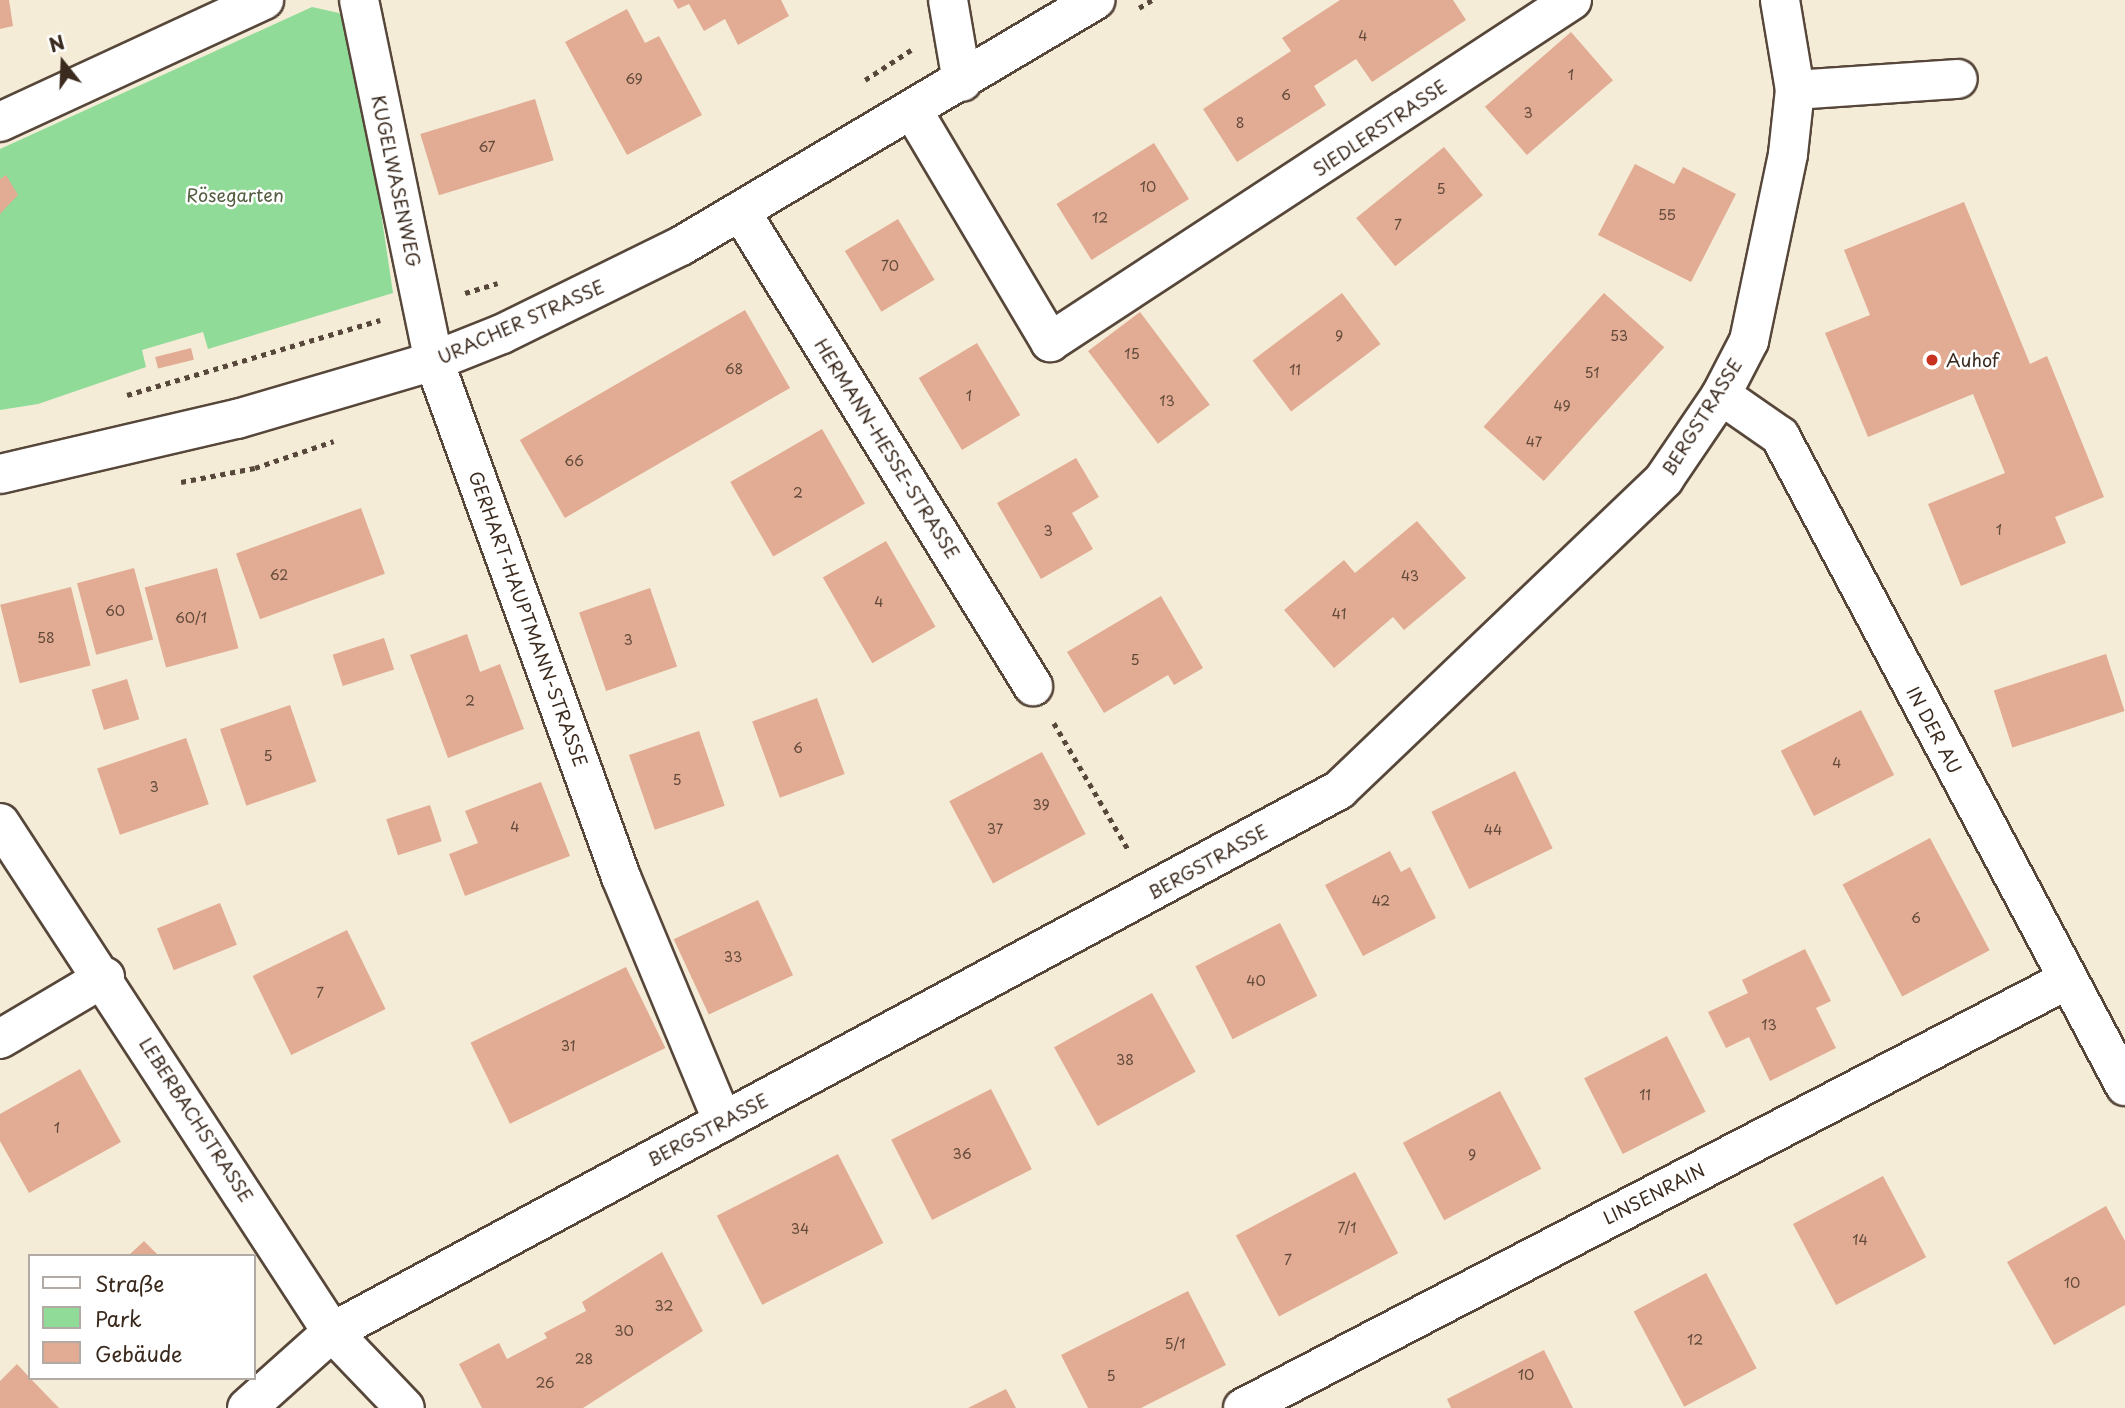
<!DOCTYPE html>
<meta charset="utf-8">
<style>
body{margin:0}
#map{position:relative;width:2125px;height:1408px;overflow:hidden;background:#f5ecd8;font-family:"Playpen Sans",sans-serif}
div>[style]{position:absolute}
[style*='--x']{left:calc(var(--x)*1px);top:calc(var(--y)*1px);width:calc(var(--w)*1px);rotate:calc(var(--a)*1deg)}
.green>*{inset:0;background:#8fdb97}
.building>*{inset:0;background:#e1ac93;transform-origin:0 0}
.path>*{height:4.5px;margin-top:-2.25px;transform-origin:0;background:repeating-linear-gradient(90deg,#57473a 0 5px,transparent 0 10px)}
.roads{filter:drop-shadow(2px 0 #57473a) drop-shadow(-2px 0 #57473a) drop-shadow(0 2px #57473a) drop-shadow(0 -2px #57473a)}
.minor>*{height:38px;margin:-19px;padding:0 19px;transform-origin:19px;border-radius:19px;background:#fff}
.dots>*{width:19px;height:19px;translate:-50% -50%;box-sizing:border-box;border:4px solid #fff;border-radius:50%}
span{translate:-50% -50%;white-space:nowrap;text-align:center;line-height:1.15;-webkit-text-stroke:5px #fff;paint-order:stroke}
.number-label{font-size:14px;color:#644a3b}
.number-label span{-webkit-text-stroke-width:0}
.street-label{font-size:18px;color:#3b2a1e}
.park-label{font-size:18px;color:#545f42}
.poi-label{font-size:18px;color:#3b2a1e}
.left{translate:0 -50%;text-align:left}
.legend{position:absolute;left:28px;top:1254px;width:228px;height:126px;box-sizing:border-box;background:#fff;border:2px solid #b1aaa5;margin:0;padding:9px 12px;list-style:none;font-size:21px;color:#3b2a1e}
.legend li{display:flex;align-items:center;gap:14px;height:35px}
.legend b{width:35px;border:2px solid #b1aaa5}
.north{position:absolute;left:28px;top:28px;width:70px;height:70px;-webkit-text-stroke:5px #fff;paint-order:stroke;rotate:342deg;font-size:19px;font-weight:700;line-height:28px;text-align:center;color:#3b2a1e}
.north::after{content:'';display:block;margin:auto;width:24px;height:32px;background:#3b2a1e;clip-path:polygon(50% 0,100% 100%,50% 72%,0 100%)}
</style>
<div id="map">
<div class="green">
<div style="clip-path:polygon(312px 7px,339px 13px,354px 32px,393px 293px,208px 349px,203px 332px,142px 350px,146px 367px,38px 404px,0 410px,0 149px)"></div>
</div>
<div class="building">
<div style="clip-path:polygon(0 0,9px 0,13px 26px,0 29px)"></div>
<div style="clip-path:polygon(673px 0,781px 0,789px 16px,738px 45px,725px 19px,704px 31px,689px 4px,678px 9px)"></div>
<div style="clip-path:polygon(1340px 0,1453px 0,1466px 20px,1372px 82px,1356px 59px,1314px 86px,1326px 105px,1237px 162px,1203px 109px,1291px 51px,1282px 38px)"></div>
<div style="clip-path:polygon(627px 9px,645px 43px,659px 36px,702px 115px,627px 155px,565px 42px)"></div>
<div style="left:1571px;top:32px;width:64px;height:114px;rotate:49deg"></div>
<div style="left:535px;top:99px;width:64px;height:120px;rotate:73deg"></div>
<div style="left:1154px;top:143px;width:66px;height:115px;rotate:58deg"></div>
<div style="left:1444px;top:147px;width:62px;height:113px;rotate:51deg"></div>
<div style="clip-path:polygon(1635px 164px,1674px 184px,1683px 167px,1736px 194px,1691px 282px,1598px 235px)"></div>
<div style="clip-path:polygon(6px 175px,18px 195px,0 214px,0 179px)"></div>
<div style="clip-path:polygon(1964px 202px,2030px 364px,2047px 356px,2104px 497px,2055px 517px,2066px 543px,1961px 586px,1928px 504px,2005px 473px,1973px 394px,1868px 437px,1825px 333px,1870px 315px,1844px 250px)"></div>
<div style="left:898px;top:219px;width:71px;height:62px;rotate:59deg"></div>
<div style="left:1342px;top:293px;width:64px;height:112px;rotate:53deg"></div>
<div style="left:1604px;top:293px;width:81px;height:180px;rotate:42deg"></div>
<div style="left:745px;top:310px;width:90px;height:260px;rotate:60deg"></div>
<div style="left:1140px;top:312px;width:116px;height:65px;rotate:53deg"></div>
<div style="left:977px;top:343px;width:84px;height:68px;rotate:59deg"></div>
<div style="left:191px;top:348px;width:12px;height:37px;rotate:76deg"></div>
<div style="left:822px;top:429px;width:86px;height:106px;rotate:60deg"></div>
<div style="clip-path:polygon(1076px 458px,1099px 497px,1072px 513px,1093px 549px,1041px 579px,997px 503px)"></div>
<div style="left:361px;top:508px;width:70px;height:133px;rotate:70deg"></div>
<div style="clip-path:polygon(1417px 521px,1466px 578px,1404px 630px,1393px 617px,1334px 668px,1284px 610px,1344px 560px,1355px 573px)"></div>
<div style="left:886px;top:541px;width:99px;height:73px;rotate:60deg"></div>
<div style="left:134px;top:568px;width:74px;height:59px;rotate:75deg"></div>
<div style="left:217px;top:568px;width:83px;height:75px;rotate:75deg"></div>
<div style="left:71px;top:587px;width:81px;height:73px;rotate:76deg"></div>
<div style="left:650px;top:588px;width:83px;height:75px;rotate:71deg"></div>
<div style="clip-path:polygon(1161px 596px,1203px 668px,1174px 685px,1168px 675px,1104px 713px,1067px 652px)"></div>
<div style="clip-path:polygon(467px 634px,480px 672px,500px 664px,524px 729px,448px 758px,410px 655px)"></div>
<div style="left:384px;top:638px;width:33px;height:54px;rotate:72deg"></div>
<div style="left:2106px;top:654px;width:60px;height:118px;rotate:72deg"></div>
<div style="left:127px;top:679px;width:42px;height:37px;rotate:73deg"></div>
<div style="left:817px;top:698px;width:81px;height:69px;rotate:70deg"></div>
<div style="left:290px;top:705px;width:81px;height:74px;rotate:71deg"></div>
<div style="left:1861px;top:710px;width:73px;height:90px;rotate:63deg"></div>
<div style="left:699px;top:731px;width:79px;height:74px;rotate:71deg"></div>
<div style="left:186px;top:738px;width:70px;height:94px;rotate:71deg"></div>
<div style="left:1042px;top:752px;width:93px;height:105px;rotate:62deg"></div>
<div style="left:1515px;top:771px;width:86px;height:93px;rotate:64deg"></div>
<div style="clip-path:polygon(541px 782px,570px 856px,465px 896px,449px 854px,478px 843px,465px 811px)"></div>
<div style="left:430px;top:805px;width:38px;height:46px;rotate:72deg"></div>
<div style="left:1930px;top:838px;width:127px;height:99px;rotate:62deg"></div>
<div style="clip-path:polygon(1390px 851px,1401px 872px,1410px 867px,1436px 918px,1363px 956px,1325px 885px)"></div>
<div style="left:758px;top:900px;width:83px;height:93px;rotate:65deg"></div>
<div style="left:220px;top:903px;width:45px;height:68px;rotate:68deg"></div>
<div style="left:1280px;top:923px;width:82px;height:95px;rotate:63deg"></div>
<div style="left:347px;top:930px;width:88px;height:105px;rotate:64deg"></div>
<div style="clip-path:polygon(1805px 949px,1831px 1001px,1816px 1008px,1836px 1048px,1770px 1081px,1749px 1037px,1726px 1048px,1708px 1012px,1748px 993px,1742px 980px)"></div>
<div style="left:626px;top:967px;width:90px;height:173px;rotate:64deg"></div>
<div style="left:1152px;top:993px;width:90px;height:112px;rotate:61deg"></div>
<div style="left:1667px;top:1036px;width:85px;height:93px;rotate:63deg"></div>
<div style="clip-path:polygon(80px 1069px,121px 1142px,29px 1193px,0 1141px,0 1114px)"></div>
<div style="left:991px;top:1089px;width:90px;height:112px;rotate:63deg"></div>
<div style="left:1500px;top:1091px;width:88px;height:110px;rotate:62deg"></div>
<div style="left:838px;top:1154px;width:100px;height:136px;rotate:63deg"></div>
<div style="left:1355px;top:1172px;width:92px;height:135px;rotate:62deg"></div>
<div style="left:1883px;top:1176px;width:92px;height:102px;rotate:62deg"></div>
<div style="clip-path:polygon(2106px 1206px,2125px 1241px,2125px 1305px,2054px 1345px,2007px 1262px)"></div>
<div style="clip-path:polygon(144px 1241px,159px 1256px,128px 1256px)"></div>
<div style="clip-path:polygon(662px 1252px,703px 1331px,583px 1408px,482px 1408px,459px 1364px,499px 1343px,507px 1359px,547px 1338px,544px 1333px,586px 1311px,582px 1302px)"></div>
<div style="left:1706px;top:1273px;width:108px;height:82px;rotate:62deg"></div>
<div style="clip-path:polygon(1188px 1291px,1226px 1365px,1141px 1408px,1088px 1408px,1061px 1355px)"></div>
<div style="clip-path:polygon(1544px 1350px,1573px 1408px,1451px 1408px,1447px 1399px)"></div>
<div style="clip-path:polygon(17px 1364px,30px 1378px,59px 1408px,0 1408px,0 1381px)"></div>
<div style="clip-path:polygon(1006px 1389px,1016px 1408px,968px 1408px)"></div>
</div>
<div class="path">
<div style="--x:1139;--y:8;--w:15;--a:-32"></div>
<div style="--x:865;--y:80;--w:55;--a:-33.1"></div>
<div style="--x:465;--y:293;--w:34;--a:-17"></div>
<div style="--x:127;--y:395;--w:264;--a:-16.5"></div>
<div style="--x:181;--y:482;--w:75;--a:-10.7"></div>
<div style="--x:255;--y:468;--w:83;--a:-18.9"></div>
<div style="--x:1054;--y:723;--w:148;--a:59.6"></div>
</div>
<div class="roads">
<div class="minor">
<div style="--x:359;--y:0;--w:369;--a:78.3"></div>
<div style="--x:434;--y:361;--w:549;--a:70.08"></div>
<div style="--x:621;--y:877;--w:265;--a:67.4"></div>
<div style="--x:948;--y:0;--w:83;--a:80.3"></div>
<div style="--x:1795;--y:90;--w:163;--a:-3.9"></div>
<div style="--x:913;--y:111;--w:269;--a:59.3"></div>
<div style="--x:1050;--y:342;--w:624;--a:-33.23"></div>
<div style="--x:0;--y:122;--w:291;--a:-24.8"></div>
<div style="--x:741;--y:212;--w:557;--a:58.37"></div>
<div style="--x:1721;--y:395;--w:72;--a:34.8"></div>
<div style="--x:1780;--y:436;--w:736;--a:62.04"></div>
<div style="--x:0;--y:474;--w:243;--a:-13.1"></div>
<div style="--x:237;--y:419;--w:205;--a:-16.4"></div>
<div style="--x:434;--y:361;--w:73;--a:-21.7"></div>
<div style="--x:502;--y:334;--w:199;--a:-26.2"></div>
<div style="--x:681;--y:246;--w:482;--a:-30.7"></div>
<div style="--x:0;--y:823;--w:608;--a:56.89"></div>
<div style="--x:332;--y:1332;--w:105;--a:46.2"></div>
<div style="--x:0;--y:1039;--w:122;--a:-30.6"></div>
<div style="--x:247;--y:1408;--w:114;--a:-41.8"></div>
<div style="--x:332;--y:1332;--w:1144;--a:-28.29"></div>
<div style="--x:1339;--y:790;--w:450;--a:-43.7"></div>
<div style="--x:1664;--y:479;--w:102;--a:-55.8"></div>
<div style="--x:1721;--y:395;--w:61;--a:-62.6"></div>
<div style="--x:1749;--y:341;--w:191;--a:-78.2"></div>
<div style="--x:1788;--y:154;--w:64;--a:-83.8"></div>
<div style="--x:1795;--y:90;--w:91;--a:-99.5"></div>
<div style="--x:1243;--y:1408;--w:926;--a:-27.45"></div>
</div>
</div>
<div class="dots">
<div style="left:1932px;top:360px;background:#c8321e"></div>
</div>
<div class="number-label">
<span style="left:1363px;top:36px">4</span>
<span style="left:1571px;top:75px">1</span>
<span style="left:634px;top:79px">69</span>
<span style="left:1286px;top:95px">6</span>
<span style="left:1528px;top:113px">3</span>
<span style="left:1240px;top:123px">8</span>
<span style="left:487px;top:147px">67</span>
<span style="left:1148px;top:187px">10</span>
<span style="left:1441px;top:189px">5</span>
<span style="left:1667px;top:215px">55</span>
<span style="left:1100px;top:218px">12</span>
<span style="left:1398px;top:225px">7</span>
<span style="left:890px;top:266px">70</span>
<span style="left:1339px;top:336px">9</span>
<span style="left:1619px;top:336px">53</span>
<span style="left:1132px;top:354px">15</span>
<span style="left:734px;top:369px">68</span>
<span style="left:1295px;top:370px">11</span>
<span style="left:1592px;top:373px">51</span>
<span style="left:969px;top:396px">1</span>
<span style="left:1167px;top:401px">13</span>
<span style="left:1562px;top:406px">49</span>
<span style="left:1534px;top:442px">47</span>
<span style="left:574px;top:461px">66</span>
<span style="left:798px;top:493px">2</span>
<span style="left:1999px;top:530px">1</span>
<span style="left:1048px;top:531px">3</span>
<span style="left:279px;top:575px">62</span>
<span style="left:1410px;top:576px">43</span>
<span style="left:879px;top:602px">4</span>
<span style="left:115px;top:611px">60</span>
<span style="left:1339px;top:614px">41</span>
<span style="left:191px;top:618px">60/1</span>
<span style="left:46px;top:638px">58</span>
<span style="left:628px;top:640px">3</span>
<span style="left:1135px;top:660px">5</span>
<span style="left:470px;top:701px">2</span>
<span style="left:798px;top:748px">6</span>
<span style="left:268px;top:756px">5</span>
<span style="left:1837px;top:763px">4</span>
<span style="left:677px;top:780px">5</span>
<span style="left:154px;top:787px">3</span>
<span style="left:1041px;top:805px">39</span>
<span style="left:515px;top:827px">4</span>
<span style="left:995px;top:829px">37</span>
<span style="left:1493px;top:830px">44</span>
<span style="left:1381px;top:901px">42</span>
<span style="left:1916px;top:918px">6</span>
<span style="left:733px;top:957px">33</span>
<span style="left:1256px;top:981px">40</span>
<span style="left:320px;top:993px">7</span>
<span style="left:1769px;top:1025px">13</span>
<span style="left:568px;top:1046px">31</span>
<span style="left:1125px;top:1060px">38</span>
<span style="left:1645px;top:1095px">11</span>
<span style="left:57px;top:1128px">1</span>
<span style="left:962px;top:1154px">36</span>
<span style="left:1472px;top:1155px">9</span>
<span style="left:1347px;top:1228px">7/1</span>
<span style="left:800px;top:1229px">34</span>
<span style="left:1860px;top:1240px">14</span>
<span style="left:1288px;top:1260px">7</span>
<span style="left:2072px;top:1283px">10</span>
<span style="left:664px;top:1306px">32</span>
<span style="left:624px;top:1331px">30</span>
<span style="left:1695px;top:1340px">12</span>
<span style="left:1175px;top:1344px">5/1</span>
<span style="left:584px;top:1359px">28</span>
<span style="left:1526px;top:1375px">10</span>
<span style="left:1111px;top:1376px">5</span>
<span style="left:545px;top:1383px">26</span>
</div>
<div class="street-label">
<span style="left:1380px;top:128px;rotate:-34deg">SIEDLERSTRASSE</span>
<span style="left:396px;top:181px;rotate:78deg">KUGELWASENWEG</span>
<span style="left:521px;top:322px;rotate:-24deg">URACHER STRASSE</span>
<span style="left:1702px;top:417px;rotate:-58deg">BERGSTRASSE</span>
<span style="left:887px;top:449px;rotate:58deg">HERMANN-HESSE-STRASSE</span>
<span style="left:528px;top:619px;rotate:70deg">GERHART-HAUPTMANN-STRASSE</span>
<span style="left:1934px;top:730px;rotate:62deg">IN DER AU</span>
<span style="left:1208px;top:862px;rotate:-29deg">BERGSTRASSE</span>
<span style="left:196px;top:1120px;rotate:57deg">LEBERBACHSTRASSE</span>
<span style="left:708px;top:1130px;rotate:-28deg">BERGSTRASSE</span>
<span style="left:1654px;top:1194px;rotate:-27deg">LINSENRAIN</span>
</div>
<div class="park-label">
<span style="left:235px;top:195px">Rösegarten</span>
</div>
<div class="poi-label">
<span class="left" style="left:1946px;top:360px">Auhof</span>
</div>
<ul class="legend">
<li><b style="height:9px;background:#fff"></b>Straße</li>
<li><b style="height:19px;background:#8fdb97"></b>Park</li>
<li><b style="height:19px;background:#e1ac93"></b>Gebäude</li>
</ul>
<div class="north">N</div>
</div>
